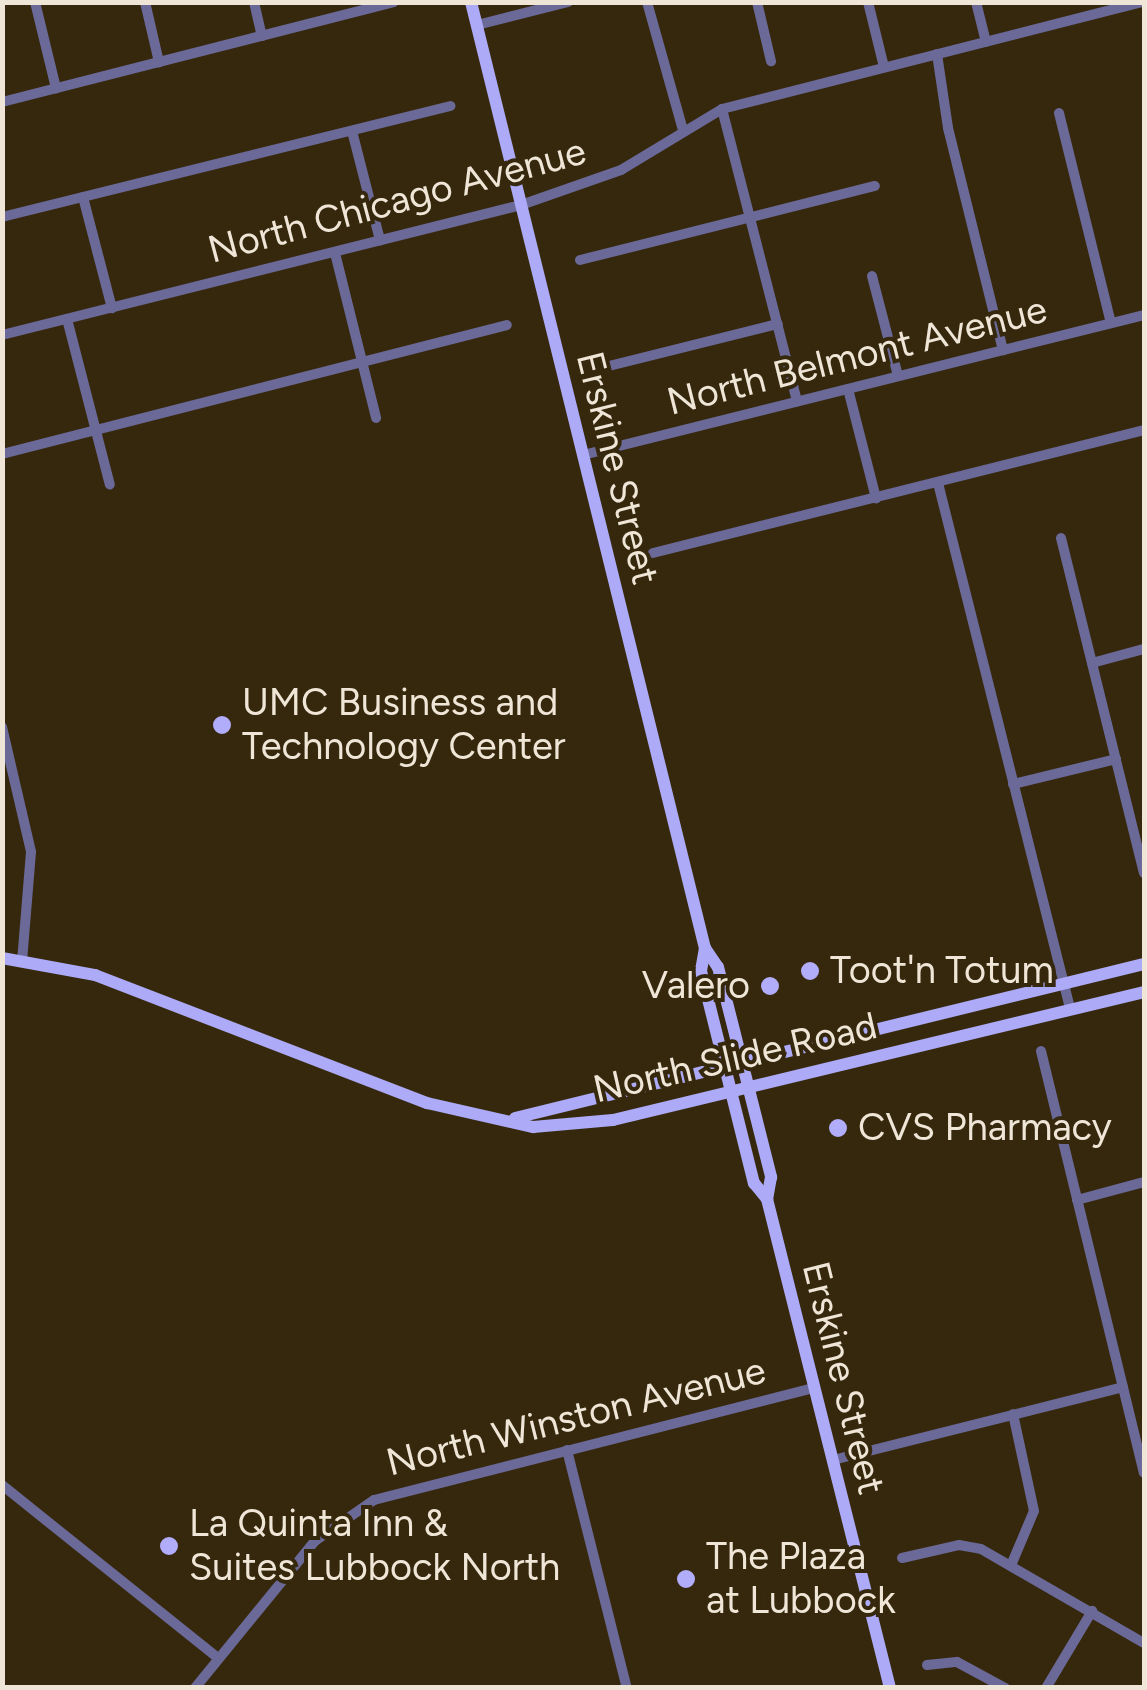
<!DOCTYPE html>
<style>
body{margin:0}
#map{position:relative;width:1147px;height:1690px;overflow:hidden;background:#36280d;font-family:Figtree,sans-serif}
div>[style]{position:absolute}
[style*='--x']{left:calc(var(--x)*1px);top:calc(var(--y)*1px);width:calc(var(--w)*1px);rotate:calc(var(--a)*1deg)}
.minor>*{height:10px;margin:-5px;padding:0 5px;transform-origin:5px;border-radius:5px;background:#6b6998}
.major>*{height:12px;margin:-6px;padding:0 6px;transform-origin:6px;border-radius:6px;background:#adaaf7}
.dots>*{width:28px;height:28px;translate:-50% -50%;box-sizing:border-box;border:5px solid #36280d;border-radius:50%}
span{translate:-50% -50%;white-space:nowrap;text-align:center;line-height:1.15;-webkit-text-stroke:8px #36280d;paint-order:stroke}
.street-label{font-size:38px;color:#efe6d7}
.poi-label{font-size:38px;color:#efe6d7}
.left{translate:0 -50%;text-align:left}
.right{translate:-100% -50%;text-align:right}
.frame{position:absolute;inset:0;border:5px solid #efe6d7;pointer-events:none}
</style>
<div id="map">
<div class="minor">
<div style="--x:35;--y:2;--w:89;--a:76.3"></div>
<div style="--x:145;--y:2;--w:62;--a:76.9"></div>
<div style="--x:254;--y:2;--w:35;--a:77"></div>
<div style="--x:647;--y:2;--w:133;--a:74.3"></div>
<div style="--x:757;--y:2;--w:61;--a:76.7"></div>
<div style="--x:868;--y:2;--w:67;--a:76.2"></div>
<div style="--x:976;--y:2;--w:41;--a:76"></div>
<div style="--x:477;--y:25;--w:94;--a:-14.2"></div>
<div style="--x:937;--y:54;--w:75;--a:81.5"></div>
<div style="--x:948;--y:128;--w:229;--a:76.1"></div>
<div style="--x:2;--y:102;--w:404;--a:-14.3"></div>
<div style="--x:722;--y:109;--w:302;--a:75.6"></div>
<div style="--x:1059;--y:113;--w:216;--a:76.1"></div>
<div style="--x:352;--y:131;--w:113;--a:75.6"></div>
<div style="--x:83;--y:197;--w:115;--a:75.4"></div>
<div style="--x:2;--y:217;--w:462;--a:-13.9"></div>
<div style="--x:335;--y:253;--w:170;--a:76"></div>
<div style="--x:580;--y:260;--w:304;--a:-14.1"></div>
<div style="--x:872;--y:276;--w:103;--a:75.4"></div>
<div style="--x:67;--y:319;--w:171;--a:75.5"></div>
<div style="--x:2;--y:335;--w:535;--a:-14.06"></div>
<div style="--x:521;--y:205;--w:106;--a:-19.3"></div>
<div style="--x:621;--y:170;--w:118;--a:-31.1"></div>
<div style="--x:722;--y:109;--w:434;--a:-14.3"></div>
<div style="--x:605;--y:367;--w:178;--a:-14"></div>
<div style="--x:848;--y:389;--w:113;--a:75.6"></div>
<div style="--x:2;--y:454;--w:521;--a:-14.33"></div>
<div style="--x:583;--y:455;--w:578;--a:-14.01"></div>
<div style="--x:938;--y:483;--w:541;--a:75.89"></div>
<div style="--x:1061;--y:538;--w:345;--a:76.1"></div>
<div style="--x:653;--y:553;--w:506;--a:-14.06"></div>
<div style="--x:1092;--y:663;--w:54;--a:-15.1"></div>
<div style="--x:2;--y:727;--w:128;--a:76.9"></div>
<div style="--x:31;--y:852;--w:109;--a:94.7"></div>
<div style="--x:1013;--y:784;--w:106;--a:-13.6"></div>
<div style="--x:1041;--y:1051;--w:434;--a:76.3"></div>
<div style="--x:1077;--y:1200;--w:69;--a:-15"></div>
<div style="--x:567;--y:1450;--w:245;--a:75.9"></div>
<div style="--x:833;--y:1460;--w:299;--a:-14.1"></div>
<div style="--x:2;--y:1485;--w:277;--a:38.7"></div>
<div style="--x:902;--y:1558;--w:58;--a:-12.8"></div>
<div style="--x:959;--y:1545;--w:22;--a:10"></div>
<div style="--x:981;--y:1549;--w:188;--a:30"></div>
<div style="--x:1012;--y:1563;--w:56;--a:-67.1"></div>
<div style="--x:1034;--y:1511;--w:99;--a:-102.2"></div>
<div style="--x:927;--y:1665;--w:30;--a:-6"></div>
<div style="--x:957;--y:1662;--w:55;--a:28.4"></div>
<div style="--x:195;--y:1688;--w:190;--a:-50.8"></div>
<div style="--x:315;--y:1541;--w:72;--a:-34.8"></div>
<div style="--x:374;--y:1500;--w:455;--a:-14.3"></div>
<div style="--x:1046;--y:1688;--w:90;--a:-59.1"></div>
</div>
<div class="major">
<div style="--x:471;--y:2;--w:975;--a:76.11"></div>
<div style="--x:705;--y:948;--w:23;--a:56"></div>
<div style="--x:718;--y:967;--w:217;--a:75.8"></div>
<div style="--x:771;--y:1177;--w:22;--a:100"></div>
<div style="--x:767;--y:1199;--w:504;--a:75.88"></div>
<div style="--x:705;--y:948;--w:23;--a:100"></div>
<div style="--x:701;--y:971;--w:219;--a:76"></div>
<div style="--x:754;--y:1183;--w:21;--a:51"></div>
<div style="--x:2;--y:958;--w:95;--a:10.4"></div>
<div style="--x:95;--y:975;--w:356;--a:21.1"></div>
<div style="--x:427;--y:1103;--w:109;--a:12.8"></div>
<div style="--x:533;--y:1127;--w:80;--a:-5"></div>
<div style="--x:613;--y:1120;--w:546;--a:-13.55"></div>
<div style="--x:515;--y:1118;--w:648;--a:-13.76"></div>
</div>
<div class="dots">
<div style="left:222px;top:725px;background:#b1adfa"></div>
<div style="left:810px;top:971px;background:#b1adfa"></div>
<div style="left:770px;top:986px;background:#b1adfa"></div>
<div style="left:838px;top:1128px;background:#b1adfa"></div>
<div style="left:169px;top:1546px;background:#b1adfa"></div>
<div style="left:686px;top:1579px;background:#b1adfa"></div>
</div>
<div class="street-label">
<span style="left:397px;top:201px;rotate:-15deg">North Chicago Avenue</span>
<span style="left:857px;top:356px;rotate:-14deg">North Belmont Avenue</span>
<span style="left:617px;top:468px;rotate:76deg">Erskine Street</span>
<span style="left:735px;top:1058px;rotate:-13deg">North Slide Road</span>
<span style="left:843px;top:1378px;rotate:76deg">Erskine Street</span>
<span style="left:576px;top:1417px;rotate:-14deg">North Winston Avenue</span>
</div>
<div class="poi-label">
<span class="left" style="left:242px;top:725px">UMC Business and<br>Technology Center</span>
<span class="left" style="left:830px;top:971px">Toot'n Totum</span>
<span class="right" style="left:750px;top:986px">Valero</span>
<span class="left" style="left:858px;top:1128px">CVS Pharmacy</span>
<span class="left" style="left:189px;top:1546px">La Quinta Inn &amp;<br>Suites Lubbock North</span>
<span class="left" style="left:706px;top:1579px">The Plaza<br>at Lubbock</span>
</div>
<div class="frame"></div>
</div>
